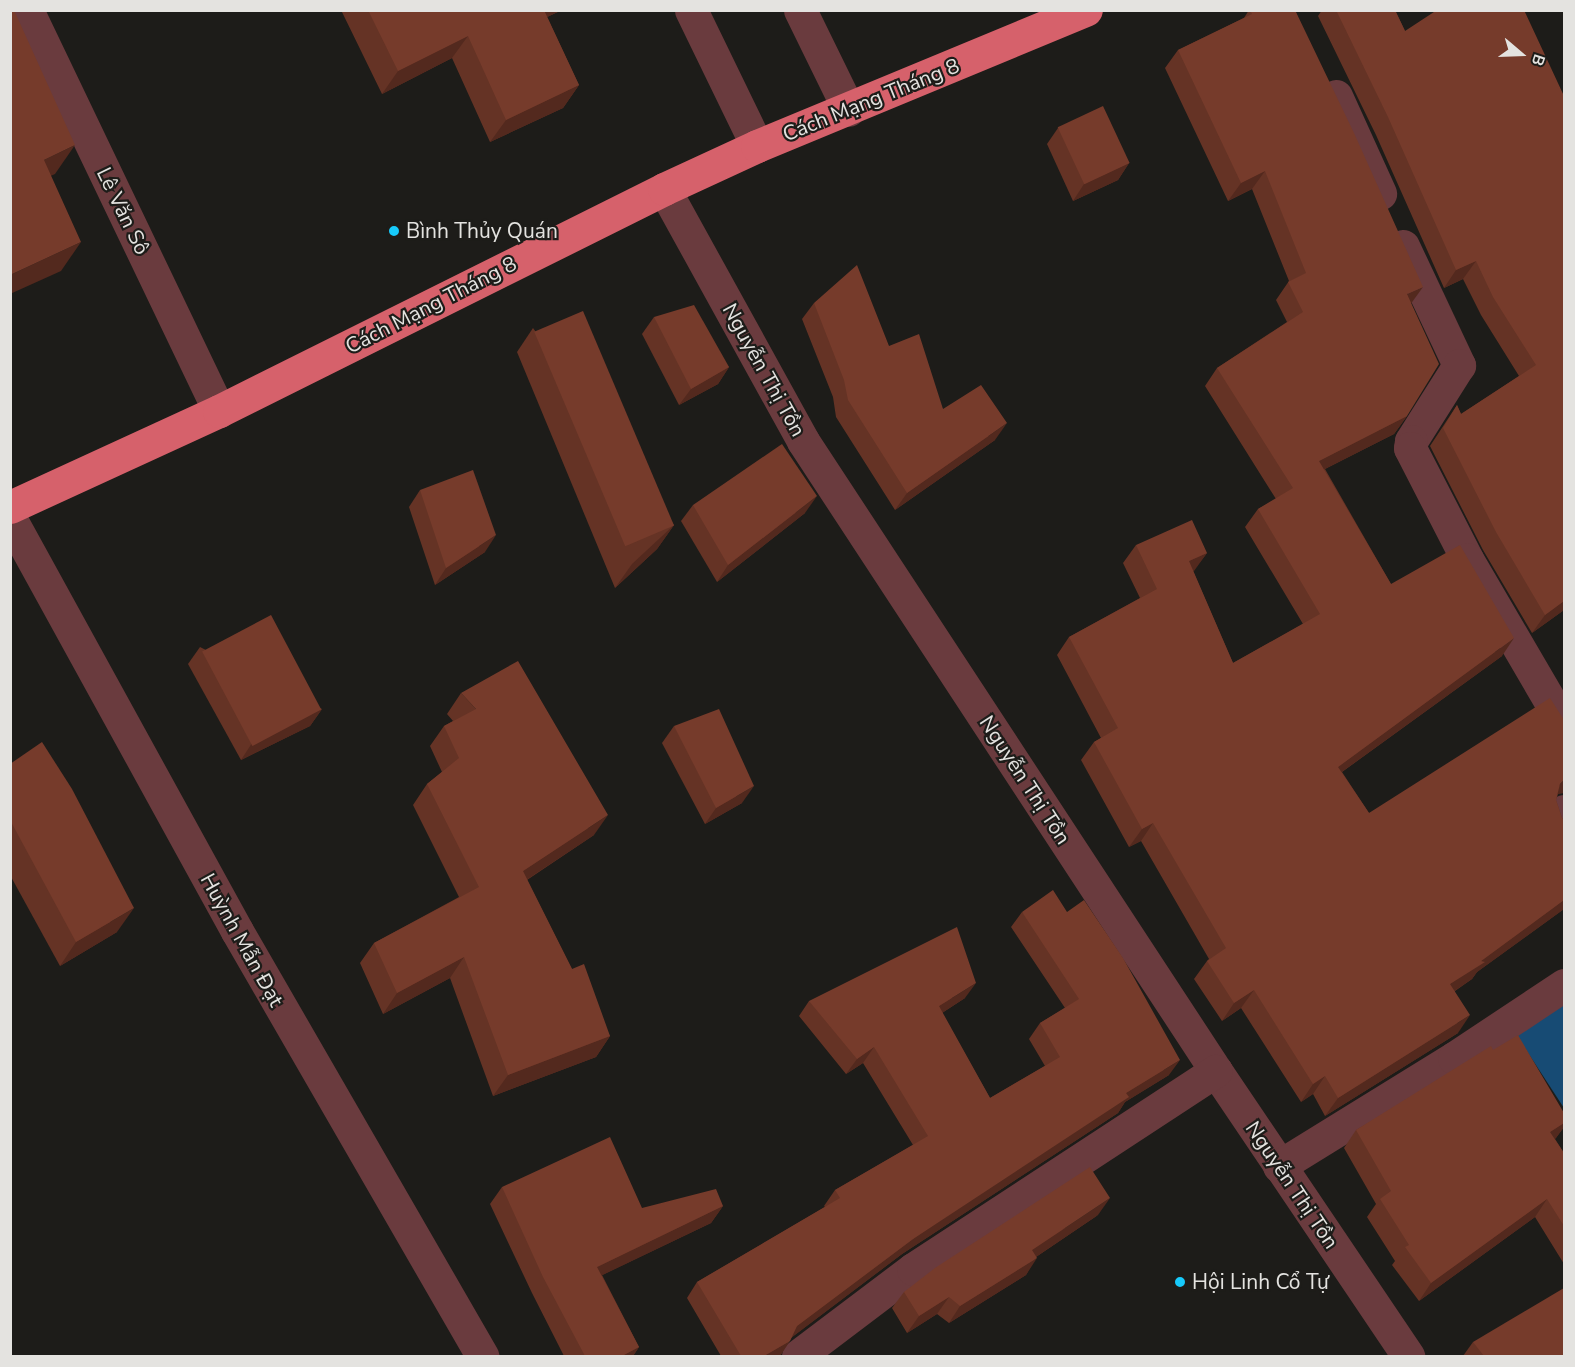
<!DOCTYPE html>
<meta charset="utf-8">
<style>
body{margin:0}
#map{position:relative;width:1575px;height:1367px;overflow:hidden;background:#1d1c19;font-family:"Nunito Sans",sans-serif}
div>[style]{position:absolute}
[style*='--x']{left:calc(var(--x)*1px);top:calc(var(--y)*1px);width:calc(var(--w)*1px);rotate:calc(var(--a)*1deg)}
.water>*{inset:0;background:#174b74}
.minor>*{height:33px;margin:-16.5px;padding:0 16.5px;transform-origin:16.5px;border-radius:16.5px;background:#6a3b3e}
.highway>*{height:33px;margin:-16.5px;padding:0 16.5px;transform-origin:16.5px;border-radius:16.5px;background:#d6616b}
.wall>*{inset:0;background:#653325}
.shaded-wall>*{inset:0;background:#53291e}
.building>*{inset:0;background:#763b2b;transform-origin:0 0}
.dots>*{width:16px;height:16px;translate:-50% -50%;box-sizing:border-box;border:3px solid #1d1c19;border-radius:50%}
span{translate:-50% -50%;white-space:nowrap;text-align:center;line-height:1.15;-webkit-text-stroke:4.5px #1d1c19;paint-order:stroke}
.street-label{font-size:21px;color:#e4e3e0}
.poi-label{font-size:21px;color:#e4e3e0}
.left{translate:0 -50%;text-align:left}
.frame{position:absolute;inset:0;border:12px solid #e4e3e0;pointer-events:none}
.north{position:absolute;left:1491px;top:24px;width:60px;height:60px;-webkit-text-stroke:4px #1d1c19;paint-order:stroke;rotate:109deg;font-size:16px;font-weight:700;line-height:24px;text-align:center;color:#e4e3e0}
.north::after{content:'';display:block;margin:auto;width:21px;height:27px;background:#e4e3e0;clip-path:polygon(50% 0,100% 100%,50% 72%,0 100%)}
</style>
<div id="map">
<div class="water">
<div style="clip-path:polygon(1557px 996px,1564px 1007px,1564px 1108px,1511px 1027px)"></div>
</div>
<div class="minor">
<div style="--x:27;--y:10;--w:445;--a:64.4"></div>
<div style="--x:691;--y:10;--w:151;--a:64.1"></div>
<div style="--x:800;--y:10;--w:111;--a:63.9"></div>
<div style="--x:1336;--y:96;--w:107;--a:65.6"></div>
<div style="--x:664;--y:189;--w:288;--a:61.1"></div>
<div style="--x:803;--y:441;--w:753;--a:56.75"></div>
<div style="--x:1216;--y:1071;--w:344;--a:56"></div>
<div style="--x:1403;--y:246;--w:132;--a:64.8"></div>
<div style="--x:1459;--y:365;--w:90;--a:122.3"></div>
<div style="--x:1411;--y:441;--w:7;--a:98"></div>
<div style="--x:1410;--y:448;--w:125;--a:62.8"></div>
<div style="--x:1467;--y:559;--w:192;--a:59.7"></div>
<div style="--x:10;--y:518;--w:471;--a:61.2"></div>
<div style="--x:237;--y:931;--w:491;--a:60"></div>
<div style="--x:1564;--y:811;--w:4;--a:117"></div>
<div style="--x:1562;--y:815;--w:9;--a:77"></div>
<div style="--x:1279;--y:1166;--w:206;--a:-31.7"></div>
<div style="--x:1454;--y:1058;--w:132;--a:-33.6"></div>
<div style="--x:798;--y:1356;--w:144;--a:-37.1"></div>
<div style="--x:913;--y:1269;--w:362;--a:-33.2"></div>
</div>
<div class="highway">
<div style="--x:10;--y:507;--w:230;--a:-24.7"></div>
<div style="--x:219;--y:411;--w:497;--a:-26.5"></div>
<div style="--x:664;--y:189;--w:102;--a:-24.8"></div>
<div style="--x:757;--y:146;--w:356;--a:-22.5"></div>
</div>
<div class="wall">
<div style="clip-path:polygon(341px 10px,562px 10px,547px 17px,579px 85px,563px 108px,490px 142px,452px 58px,382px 94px)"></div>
<div style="clip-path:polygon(1249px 10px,1295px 10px,1411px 303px,1407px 416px,1394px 434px,1325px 469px,1391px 584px,1502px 656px,1342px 772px,1369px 813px,1563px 792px,1558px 794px,1556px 800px,1562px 818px,1564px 820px,1564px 909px,1477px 972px,1472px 979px,1455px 991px,1458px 1033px,1325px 1116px,1313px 1094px,1301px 1102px,1241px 1008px,1222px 1021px,1194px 979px,1207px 961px,1209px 959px,1141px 841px,1129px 847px,1081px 760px,1094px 742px,1101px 738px,1057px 655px,1069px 637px,1140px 598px,1123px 563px,1136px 545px,1207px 553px,1193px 571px,1233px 663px,1303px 624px,1245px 527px,1258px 509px,1276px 499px,1205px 386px,1217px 368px,1287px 322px,1276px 300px,1289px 281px,1252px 189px,1228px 201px,1165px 68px,1178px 50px,1244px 18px)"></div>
<div style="clip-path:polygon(1322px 10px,1395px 10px,1405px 31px,1564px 96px,1564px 610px,1532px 633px,1483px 550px,1430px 446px,1457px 405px,1461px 414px,1519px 376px,1481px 315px,1463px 279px,1444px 288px,1376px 135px,1318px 16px)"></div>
<div style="clip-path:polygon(1058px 128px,1129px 163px,1118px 180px,1073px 201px,1047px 144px)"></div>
<div style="clip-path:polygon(814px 303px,889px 346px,943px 409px,995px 440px,895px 510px,836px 417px,833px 397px,802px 319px)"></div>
<div style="clip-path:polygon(654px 317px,729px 367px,718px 384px,679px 405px,642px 334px)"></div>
<div style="clip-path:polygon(533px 328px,674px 525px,657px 549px,615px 588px,517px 352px)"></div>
<div style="clip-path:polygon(420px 490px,485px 552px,435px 585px,409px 507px)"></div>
<div style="clip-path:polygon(693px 505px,805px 513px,717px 582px,681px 521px)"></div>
<div style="clip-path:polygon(200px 647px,322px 709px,310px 726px,241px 760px,188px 664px)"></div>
<div style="clip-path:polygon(461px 693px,594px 835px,527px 880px,572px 969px,610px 1036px,596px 1057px,493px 1096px,450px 978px,383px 1014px,360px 963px,374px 943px,459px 897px,413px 805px,427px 784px,442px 772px,430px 746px,444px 726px,453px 721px,447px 714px)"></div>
<div style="clip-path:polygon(674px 726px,742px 803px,705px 824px,662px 743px)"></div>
<div style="clip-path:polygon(10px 764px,117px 932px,60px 966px,10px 875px)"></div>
<div style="clip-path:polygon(1022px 912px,1169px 1075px,1125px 1102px,1118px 1113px,902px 1254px,792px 1337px,780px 1356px,721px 1356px,687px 1298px,697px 1282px,825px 1207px,824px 1206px,835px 1190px,913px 1145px,863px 1063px,846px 1074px,799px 1016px,809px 1001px,965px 998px,942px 1013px,990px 1098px,1045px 1066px,1029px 1039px,1040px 1023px,1065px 1008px,1011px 927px)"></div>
<div style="clip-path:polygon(1493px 1050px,1564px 1113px,1564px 1127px,1555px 1139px,1564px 1153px,1564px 1264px,1535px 1217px,1419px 1301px,1392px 1265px,1395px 1261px,1367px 1217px,1376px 1204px,1344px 1148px,1356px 1130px)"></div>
<div style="clip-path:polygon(502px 1187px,642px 1208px,723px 1206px,711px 1223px,602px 1275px,639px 1347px,633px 1356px,564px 1356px,532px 1293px,490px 1204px)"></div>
<div style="clip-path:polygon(1098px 1215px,1036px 1257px,1026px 1275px,949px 1323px,937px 1314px,907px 1333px,892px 1308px,904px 1292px)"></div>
<div style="clip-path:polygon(1473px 1342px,1564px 1356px,1463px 1356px)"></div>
</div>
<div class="shaded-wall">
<div style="clip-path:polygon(537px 10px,562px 10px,526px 27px)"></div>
<div style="clip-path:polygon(468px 36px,452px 58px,382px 94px,398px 71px)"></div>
<div style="clip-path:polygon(579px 85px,563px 108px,490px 142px,506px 120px)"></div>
<div style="clip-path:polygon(75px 145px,55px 174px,24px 188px,44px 160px)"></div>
<div style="clip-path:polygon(1129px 163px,1118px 180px,1073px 201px,1084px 184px)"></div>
<div style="clip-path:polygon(1265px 171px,1252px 189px,1228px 201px,1241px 183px)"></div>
<div style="clip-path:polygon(81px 242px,61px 271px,10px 294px,10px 275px)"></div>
<div style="clip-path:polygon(1476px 261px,1463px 279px,1444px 288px,1456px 270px)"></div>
<div style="clip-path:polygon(1423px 287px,1410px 305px,1407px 294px)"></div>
<div style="clip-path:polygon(729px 367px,718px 384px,679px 405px,691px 389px)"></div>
<div style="clip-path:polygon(1407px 416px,1394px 434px,1307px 478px,1319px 461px)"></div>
<div style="clip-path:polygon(1007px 423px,995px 440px,895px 510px,907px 493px)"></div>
<div style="clip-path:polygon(817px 496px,805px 513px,717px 582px,728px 565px)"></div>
<div style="clip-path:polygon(674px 525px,657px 549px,615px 588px,632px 564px)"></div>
<div style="clip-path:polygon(496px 535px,485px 552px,435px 585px,446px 568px)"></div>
<div style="clip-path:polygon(1207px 553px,1194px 571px,1176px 579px,1189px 561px)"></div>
<div style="clip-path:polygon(1564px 601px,1564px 610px,1532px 633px,1545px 615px)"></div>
<div style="clip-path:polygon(1514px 638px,1502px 656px,1325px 784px,1338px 767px)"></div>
<div style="clip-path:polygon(322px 709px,310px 726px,241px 760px,252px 743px)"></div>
<div style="clip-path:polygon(1564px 780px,1564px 793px,1554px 795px,1560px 784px)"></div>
<div style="clip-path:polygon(754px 786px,742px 803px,705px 824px,716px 808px)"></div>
<div style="clip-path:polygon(608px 815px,594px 835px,508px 892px,523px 871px)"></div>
<div style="clip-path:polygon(1153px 823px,1141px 841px,1129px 847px,1142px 829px)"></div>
<div style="clip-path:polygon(1564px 900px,1564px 909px,1477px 972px,1472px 979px,1438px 1002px,1450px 984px)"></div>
<div style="clip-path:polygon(134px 908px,117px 932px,60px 966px,76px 942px)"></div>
<div style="clip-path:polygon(464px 957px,450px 978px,383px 1014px,397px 993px)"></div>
<div style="clip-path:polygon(976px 983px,965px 998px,928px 1022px,939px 1006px)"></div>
<div style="clip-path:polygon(1254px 990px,1241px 1008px,1222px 1021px,1234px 1003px)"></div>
<div style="clip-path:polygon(1470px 1015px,1458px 1033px,1325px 1116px,1338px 1098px)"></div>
<div style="clip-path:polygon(610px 1036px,596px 1057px,493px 1096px,508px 1075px)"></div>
<div style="clip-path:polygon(874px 1047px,863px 1063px,846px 1074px,857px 1059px)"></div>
<div style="clip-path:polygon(1180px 1060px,1169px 1075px,1125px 1102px,1118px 1113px,902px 1254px,787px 1341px,797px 1326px,913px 1239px,1126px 1093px)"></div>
<div style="clip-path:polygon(1325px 1076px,1313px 1094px,1301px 1102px,1313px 1084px)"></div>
<div style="clip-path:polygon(1564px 1123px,1564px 1127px,1556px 1138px,1537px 1150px,1550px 1132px)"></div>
<div style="clip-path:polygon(1110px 1198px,1098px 1215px,1021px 1267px,1032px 1250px)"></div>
<div style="clip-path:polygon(1547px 1199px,1535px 1217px,1419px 1301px,1431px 1283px)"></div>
<div style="clip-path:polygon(723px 1206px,711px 1223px,586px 1283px,597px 1267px)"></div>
<div style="clip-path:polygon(1037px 1258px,1026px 1275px,949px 1323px,960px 1306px)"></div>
<div style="clip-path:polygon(949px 1297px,937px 1314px,907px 1333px,919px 1316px)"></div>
<div style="clip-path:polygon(790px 1341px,780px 1356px,764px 1356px)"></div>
<div style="clip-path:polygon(639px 1347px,633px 1356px,622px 1356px)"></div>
</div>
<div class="building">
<div style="clip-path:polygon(10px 10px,14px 10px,75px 145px,44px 160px,81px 242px,10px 275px)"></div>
<div style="clip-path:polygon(368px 10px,544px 10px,579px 85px,506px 120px,468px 36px,398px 71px)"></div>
<div style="clip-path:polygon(1250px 10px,1295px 10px,1354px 133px,1423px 287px,1407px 294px,1439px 364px,1407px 416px,1319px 461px,1391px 584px,1460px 545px,1514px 638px,1338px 767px,1369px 813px,1550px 698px,1564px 720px,1564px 780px,1560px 784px,1556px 800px,1562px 818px,1564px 820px,1564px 900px,1481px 961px,1485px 962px,1450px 984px,1470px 1015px,1338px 1098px,1325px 1076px,1313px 1084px,1254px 990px,1234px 1003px,1207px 961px,1226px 948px,1153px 823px,1142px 829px,1094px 742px,1118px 728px,1069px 637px,1157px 589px,1136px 545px,1192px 520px,1207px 553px,1189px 561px,1233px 663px,1320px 614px,1258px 509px,1293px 488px,1217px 368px,1303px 312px,1288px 282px,1306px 273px,1265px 171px,1241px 183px,1178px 50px,1252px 14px)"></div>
<div style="clip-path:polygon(1336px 10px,1395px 10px,1405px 31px,1437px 10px,1524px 10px,1564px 96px,1564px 601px,1545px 615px,1496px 532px,1443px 428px,1457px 405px,1461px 414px,1536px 365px,1493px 297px,1476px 261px,1456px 270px,1388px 117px)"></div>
<div style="left:1103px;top:106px;width:63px;height:50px;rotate:65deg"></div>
<div style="clip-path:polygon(857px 265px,889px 346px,919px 334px,943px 409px,981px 385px,1007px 423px,907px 493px,848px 400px,844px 380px,814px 303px)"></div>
<div style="clip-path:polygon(694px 305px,729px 367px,691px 389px,654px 317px)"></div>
<div style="left:583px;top:311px;width:233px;height:53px;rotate:67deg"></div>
<div style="clip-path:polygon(782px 444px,817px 496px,728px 565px,693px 505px)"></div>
<div style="clip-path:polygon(473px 470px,496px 535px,446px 568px,420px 490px)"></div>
<div style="left:271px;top:615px;width:107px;height:78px;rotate:62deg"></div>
<div style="clip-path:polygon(518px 661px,608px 815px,523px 871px,572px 969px,584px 964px,610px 1036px,508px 1075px,464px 957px,397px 993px,374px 943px,479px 887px,427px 784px,459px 758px,444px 726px,476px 709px,461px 693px)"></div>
<div style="clip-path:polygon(719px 709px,754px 786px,716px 808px,674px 726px)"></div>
<div style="clip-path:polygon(42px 742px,72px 789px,134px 908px,76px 942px,10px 820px,10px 764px)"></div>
<div style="clip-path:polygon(1053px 890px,1067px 912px,1084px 900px,1123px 958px,1180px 1060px,1126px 1093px,1129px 1097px,913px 1239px,797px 1326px,790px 1341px,764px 1356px,741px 1356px,697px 1282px,840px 1198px,835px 1190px,928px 1136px,874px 1047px,857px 1059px,809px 1001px,957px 927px,976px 983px,939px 1006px,990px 1098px,1060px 1057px,1040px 1023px,1079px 999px,1022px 912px)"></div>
<div style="clip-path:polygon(1518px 1035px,1564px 1113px,1564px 1123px,1550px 1132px,1564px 1153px,1564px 1226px,1547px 1199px,1431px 1283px,1405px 1247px,1409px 1245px,1380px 1199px,1391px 1191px,1356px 1130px,1491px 1046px,1493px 1050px)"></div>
<div style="clip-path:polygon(610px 1137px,642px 1208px,716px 1189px,723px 1206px,597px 1267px,639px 1347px,622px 1356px,585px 1356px,543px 1277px,502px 1187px)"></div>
<div style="clip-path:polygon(1090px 1167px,1110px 1198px,1032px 1250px,1037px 1258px,960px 1306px,949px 1297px,919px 1316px,904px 1292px,935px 1268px)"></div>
<div style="clip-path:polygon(1564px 1288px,1564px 1356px,1484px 1356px,1473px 1342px)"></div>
</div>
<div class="dots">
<div style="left:394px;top:231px;background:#17cafb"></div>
<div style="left:1180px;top:1282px;background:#17cafb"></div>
</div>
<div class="street-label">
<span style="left:871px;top:100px;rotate:-22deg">Cách Mạng Tháng 8</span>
<span style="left:123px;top:211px;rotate:64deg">Lê Văn Sô</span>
<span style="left:431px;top:305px;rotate:-27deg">Cách Mạng Tháng 8</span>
<span style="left:764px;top:370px;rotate:61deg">Nguyễn Thị Tồn</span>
<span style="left:1025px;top:780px;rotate:57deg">Nguyễn Thị Tồn</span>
<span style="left:242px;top:940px;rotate:61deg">Huỳnh Mẫn Đạt</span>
<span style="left:1292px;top:1185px;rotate:56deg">Nguyễn Thị Tồn</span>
</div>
<div class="poi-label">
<span class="left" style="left:406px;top:231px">Bình Thủy Quán</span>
<span class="left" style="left:1192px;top:1282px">Hội Linh Cổ Tự</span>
</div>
<div class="frame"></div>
<div class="north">B</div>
</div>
